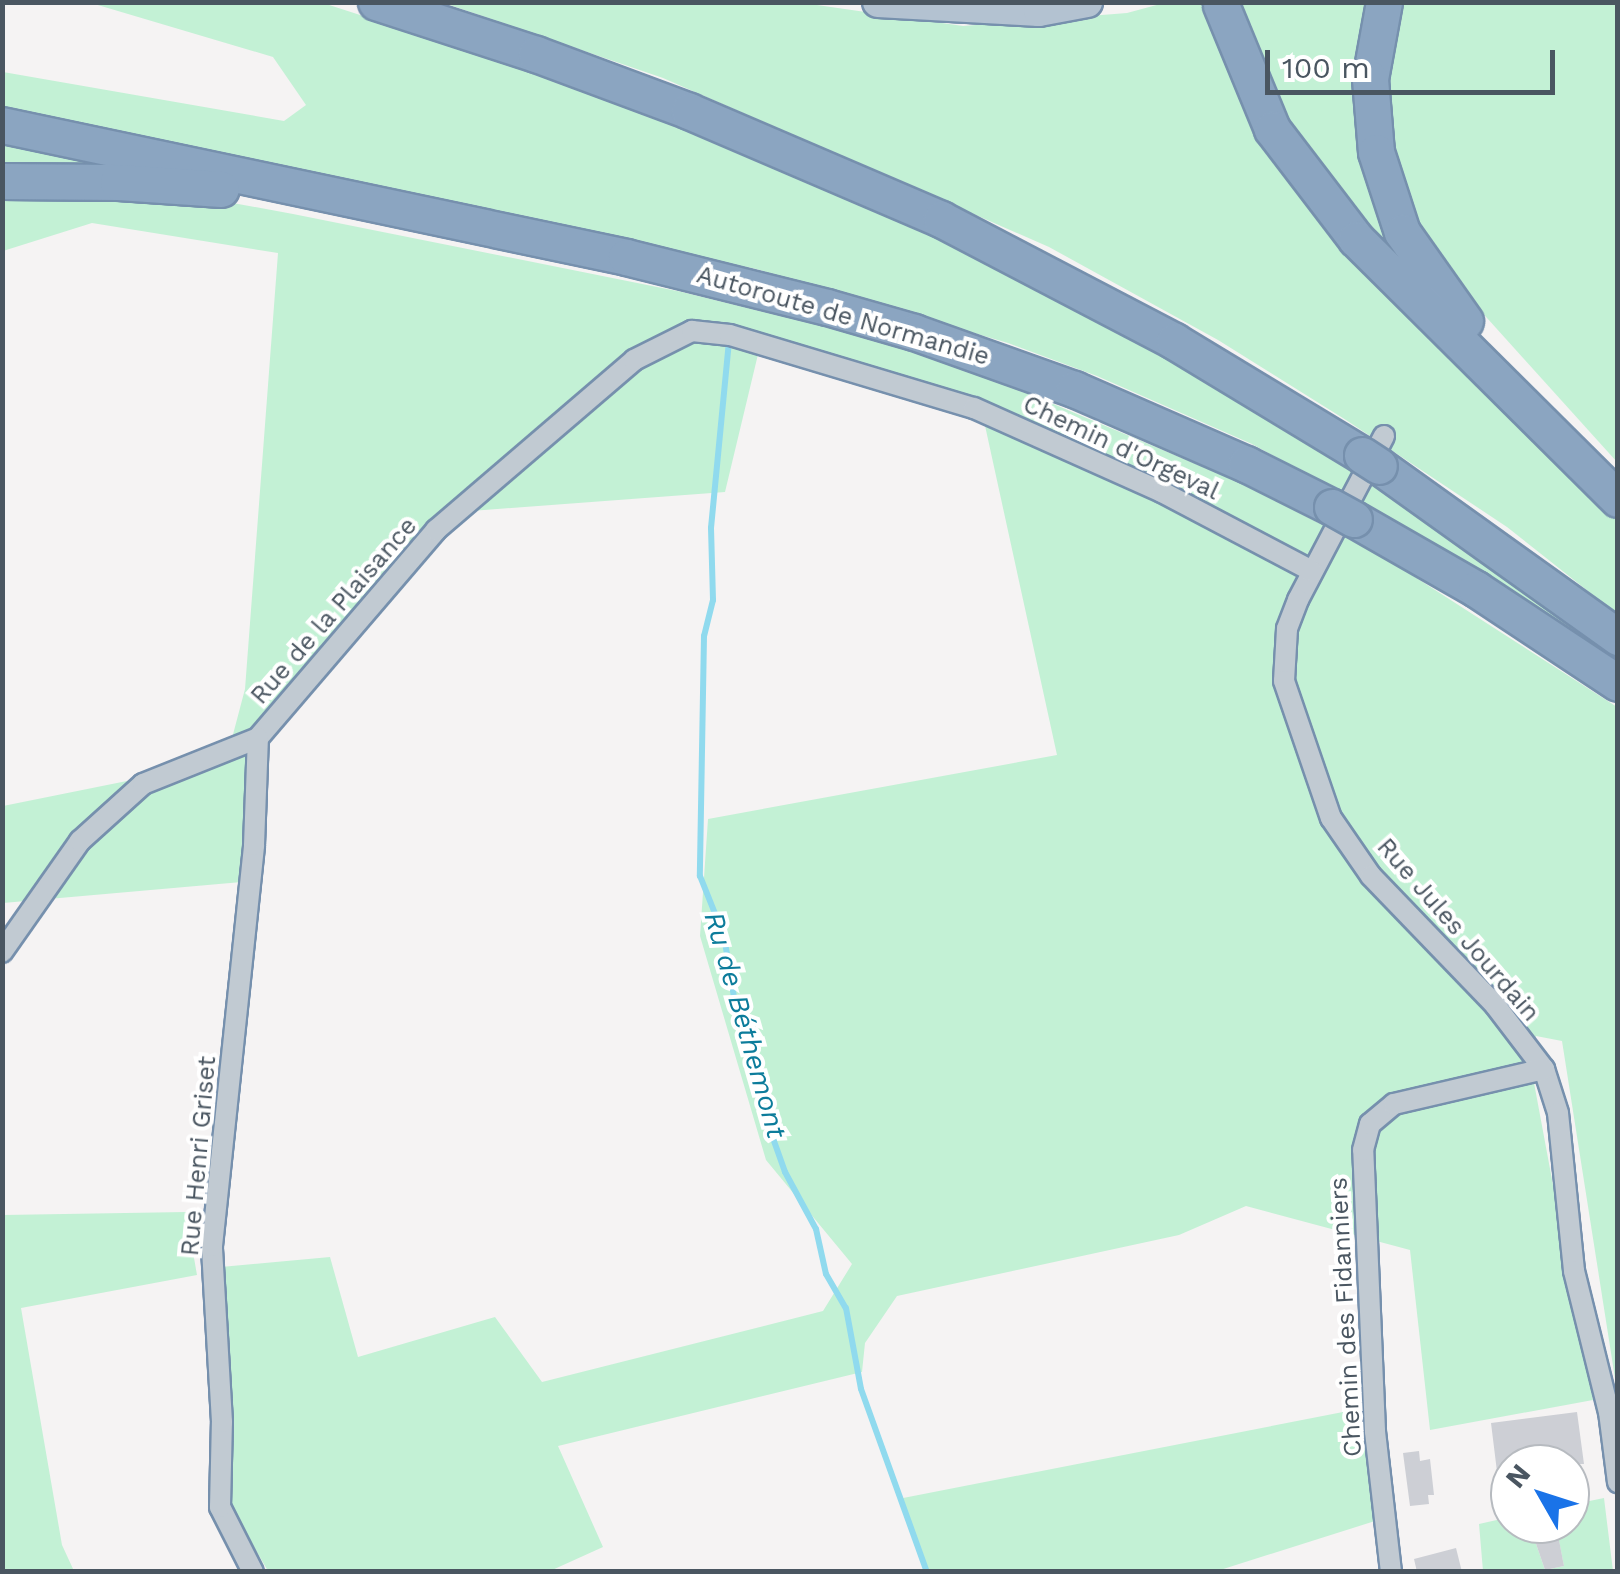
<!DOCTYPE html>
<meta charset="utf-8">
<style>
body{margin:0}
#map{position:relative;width:1620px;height:1574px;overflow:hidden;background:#f5f3f3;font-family:"Work Sans",sans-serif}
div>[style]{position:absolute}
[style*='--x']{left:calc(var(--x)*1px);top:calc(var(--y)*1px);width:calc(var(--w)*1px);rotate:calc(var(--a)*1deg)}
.green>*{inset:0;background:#c3f1d5}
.stream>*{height:6px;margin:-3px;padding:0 3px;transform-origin:3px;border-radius:3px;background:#90daee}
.building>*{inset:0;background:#cdcfd5}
.roads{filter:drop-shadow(2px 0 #7690ad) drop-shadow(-2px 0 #7690ad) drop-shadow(0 2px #7690ad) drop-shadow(0 -2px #7690ad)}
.street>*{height:20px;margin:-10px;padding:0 10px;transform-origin:10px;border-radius:10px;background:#c1cad2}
.primary>*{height:30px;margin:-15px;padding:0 15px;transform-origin:15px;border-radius:15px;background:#b3c2d1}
.highway>*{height:35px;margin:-17.5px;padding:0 17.5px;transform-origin:17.5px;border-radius:17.5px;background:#8ba5c1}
.bridges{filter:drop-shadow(2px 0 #7690ad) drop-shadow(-2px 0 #7690ad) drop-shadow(0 2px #7690ad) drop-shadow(0 -2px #7690ad)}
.highway-bridge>*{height:35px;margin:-17.5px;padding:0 17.5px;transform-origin:17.5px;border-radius:17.5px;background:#8ba5c1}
span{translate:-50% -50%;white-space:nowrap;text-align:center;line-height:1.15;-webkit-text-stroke:8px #fff;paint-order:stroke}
.street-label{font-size:25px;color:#4a5661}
.water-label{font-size:28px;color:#0c7c9b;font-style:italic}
.frame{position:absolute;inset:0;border:5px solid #4a5661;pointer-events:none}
.north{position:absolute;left:1490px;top:1444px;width:100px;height:100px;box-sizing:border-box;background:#fff;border:2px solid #b7bbc0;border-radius:50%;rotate:309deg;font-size:28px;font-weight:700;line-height:40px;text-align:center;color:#4a5661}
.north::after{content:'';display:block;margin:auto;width:35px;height:45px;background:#1a73e8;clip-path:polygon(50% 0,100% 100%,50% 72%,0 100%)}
.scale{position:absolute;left:1265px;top:50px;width:290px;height:45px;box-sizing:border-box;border:5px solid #4a5661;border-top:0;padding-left:12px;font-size:30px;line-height:35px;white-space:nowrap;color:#4a5661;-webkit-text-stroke:8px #fff;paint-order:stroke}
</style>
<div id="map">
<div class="green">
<div style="clip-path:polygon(91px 3px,323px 3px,595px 91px,928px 226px,1257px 404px,1416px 504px,1617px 658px,1462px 560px,1252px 444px,1097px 376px,1008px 343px,756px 269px,3px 111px,3px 72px,284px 121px,306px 105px,273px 57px)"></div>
<div style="clip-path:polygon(444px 3px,803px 3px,963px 26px,1127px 13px,1164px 3px,1233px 3px,1236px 65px,1473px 373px,1617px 519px,1617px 614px,1507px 527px,1346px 420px,1218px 340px,1049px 247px,663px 78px)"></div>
<div style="clip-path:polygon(1242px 3px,1374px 3px,1409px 275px,1280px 117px,1253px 53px)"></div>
<div style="clip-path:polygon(1402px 3px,1617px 3px,1617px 462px,1460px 288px,1416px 226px,1397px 186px,1386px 95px,1388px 52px)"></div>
<div style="clip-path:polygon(3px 145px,146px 174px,3px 172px)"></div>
<div style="clip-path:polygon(2px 190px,200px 197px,293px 214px,682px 292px,935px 354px,1253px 488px,1390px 561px,1617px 707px,1617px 1391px,1562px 1041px,1536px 1036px,1532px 1072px,1593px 1400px,1430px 1430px,1410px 1250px,1246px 1206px,1179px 1235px,897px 1296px,865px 1343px,862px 1372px,558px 1446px,603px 1547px,550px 1571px,268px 1571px,216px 1482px,221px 1267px,330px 1257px,358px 1357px,495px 1317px,542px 1382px,823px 1311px,852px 1264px,766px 1160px,700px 936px,708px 819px,1057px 755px,984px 421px,760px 346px,725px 492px,458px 512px,264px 745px,253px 881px,3px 903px,3px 806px,226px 761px,245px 689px,278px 253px,92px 223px,3px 251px)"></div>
<div style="clip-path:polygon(186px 1212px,197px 1275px,21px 1308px,62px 1545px,74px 1571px,3px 1571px,3px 1215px)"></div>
<div style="clip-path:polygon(1343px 1412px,1368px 1449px,1375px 1521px,1217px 1571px,928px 1572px,898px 1499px)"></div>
<div style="clip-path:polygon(evenodd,1604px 1498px,1613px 1571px,1483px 1571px,1479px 1524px,1510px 1517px,1510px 1524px,1570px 1524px,1570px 1505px,1604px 1498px,1557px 1531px,1564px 1566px,1545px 1570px,1533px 1535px,1557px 1531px)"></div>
</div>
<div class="stream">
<div style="--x:729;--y:341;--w:188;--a:95.5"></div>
<div style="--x:711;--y:528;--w:72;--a:88.4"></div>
<div style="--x:713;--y:600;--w:37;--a:104"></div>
<div style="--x:704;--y:636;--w:240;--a:91"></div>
<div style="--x:700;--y:876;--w:65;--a:68.2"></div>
<div style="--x:724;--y:936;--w:80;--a:80.7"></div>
<div style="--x:737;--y:1015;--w:102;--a:74.6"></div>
<div style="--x:764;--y:1113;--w:63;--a:70.4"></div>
<div style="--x:785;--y:1172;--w:65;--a:61.5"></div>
<div style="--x:816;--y:1229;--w:46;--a:77.5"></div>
<div style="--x:826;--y:1274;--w:39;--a:60"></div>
<div style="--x:846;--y:1308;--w:82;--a:79.5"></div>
<div style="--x:861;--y:1389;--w:195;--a:70.2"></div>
</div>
<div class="building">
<div style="clip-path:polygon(1577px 1412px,1584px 1464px,1510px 1464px,1510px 1496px,1500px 1496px,1491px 1423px)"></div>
<div style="clip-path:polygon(1419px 1451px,1420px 1461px,1430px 1459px,1434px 1495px,1428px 1495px,1429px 1504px,1410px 1506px,1403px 1453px)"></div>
<div style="clip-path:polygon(1557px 1530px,1564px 1566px,1545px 1570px,1533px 1535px)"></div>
<div style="clip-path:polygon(1456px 1548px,1462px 1572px,1417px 1572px,1414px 1559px)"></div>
</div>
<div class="roads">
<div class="street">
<div style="--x:1384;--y:436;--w:185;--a:117.7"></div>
<div style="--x:1298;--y:600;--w:31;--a:111"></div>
<div style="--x:1287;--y:629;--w:52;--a:93.3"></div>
<div style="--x:1284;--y:681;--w:145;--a:71.1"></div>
<div style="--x:1331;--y:818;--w:70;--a:55.4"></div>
<div style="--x:1371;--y:876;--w:179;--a:46.1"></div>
<div style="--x:1495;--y:1005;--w:81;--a:52.6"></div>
<div style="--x:1544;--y:1069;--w:46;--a:72.3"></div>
<div style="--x:1558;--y:1113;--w:159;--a:84.2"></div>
<div style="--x:1574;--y:1271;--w:145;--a:76.1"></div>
<div style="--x:1609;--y:1412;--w:71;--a:82.7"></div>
<div style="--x:2;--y:952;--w:136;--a:-54.9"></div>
<div style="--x:80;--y:841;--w:85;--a:-42.1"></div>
<div style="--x:143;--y:784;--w:124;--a:-21.8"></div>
<div style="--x:258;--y:738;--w:274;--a:-49.4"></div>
<div style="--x:436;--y:530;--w:261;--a:-40.6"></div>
<div style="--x:634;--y:360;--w:65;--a:-26.6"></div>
<div style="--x:692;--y:331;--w:38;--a:6"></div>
<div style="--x:730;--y:335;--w:255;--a:16.7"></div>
<div style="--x:974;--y:408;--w:206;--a:24.1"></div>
<div style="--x:1162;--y:492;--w:170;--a:27.8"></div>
<div style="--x:253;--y:1572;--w:73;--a:-116.9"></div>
<div style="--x:220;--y:1507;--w:85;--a:-88.7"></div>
<div style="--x:222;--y:1422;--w:176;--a:-93.3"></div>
<div style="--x:212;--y:1246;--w:403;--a:-84"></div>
<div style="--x:254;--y:845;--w:107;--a:-87.9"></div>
<div style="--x:1391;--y:1572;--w:142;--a:-96.5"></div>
<div style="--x:1375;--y:1431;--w:281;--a:-92.4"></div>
<div style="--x:1363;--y:1150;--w:27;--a:-75"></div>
<div style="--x:1370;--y:1124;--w:31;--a:-40"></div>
<div style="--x:1394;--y:1104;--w:154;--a:-13.1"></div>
</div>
<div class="primary">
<div style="--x:878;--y:2;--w:161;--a:3.2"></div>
<div style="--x:1039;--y:11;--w:49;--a:-10.6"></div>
</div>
<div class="highway">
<div style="--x:376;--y:2;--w:168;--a:18"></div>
<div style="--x:536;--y:54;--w:163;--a:20.4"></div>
<div style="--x:689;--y:111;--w:274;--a:23.2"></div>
<div style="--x:941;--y:219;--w:263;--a:27.6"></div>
<div style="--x:1174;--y:341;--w:220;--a:31.2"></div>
<div style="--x:1384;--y:2;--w:78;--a:100.3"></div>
<div style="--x:1370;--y:79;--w:73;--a:85.3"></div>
<div style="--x:1376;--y:152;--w:84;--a:72"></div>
<div style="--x:1402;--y:232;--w:109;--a:54.7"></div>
<div style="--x:1221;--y:5;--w:134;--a:67.6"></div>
<div style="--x:1272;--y:129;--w:138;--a:52.6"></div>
<div style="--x:1356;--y:239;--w:369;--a:44.8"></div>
<div style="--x:2;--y:125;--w:638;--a:11.94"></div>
<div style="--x:626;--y:257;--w:207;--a:14"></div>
<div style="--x:827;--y:307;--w:91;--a:16"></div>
<div style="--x:914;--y:332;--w:170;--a:19.6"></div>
<div style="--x:1074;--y:389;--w:188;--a:23.6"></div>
<div style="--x:1246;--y:464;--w:96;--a:26.6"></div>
<div style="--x:2;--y:181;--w:116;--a:0.5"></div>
<div style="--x:118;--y:182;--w:103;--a:3.9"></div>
<div style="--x:1379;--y:466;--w:294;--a:35.6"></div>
<div style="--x:1354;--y:519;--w:141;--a:29.8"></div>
<div style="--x:1476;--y:589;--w:170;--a:33.5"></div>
</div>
</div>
<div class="bridges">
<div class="highway-bridge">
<div style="--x:1362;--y:455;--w:20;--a:33"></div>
<div style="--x:1332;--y:507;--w:25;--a:29"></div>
</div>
</div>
<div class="street-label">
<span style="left:843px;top:316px;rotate:16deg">Autoroute de Normandie</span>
<span style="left:1121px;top:448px;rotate:25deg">Chemin d'Orgeval</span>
<span style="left:334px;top:611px;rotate:-49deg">Rue de la Plaisance</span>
<span style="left:1458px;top:930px;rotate:49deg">Rue Jules Jourdain</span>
<span style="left:199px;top:1156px;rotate:-85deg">Rue Henri Griset</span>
<span style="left:1346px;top:1317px;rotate:-93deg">Chemin des Fidanniers</span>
</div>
<div class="water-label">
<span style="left:745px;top:1025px;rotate:74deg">Ru de Béthemont</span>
</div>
<div class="frame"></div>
<div class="north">N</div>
<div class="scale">100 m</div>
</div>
